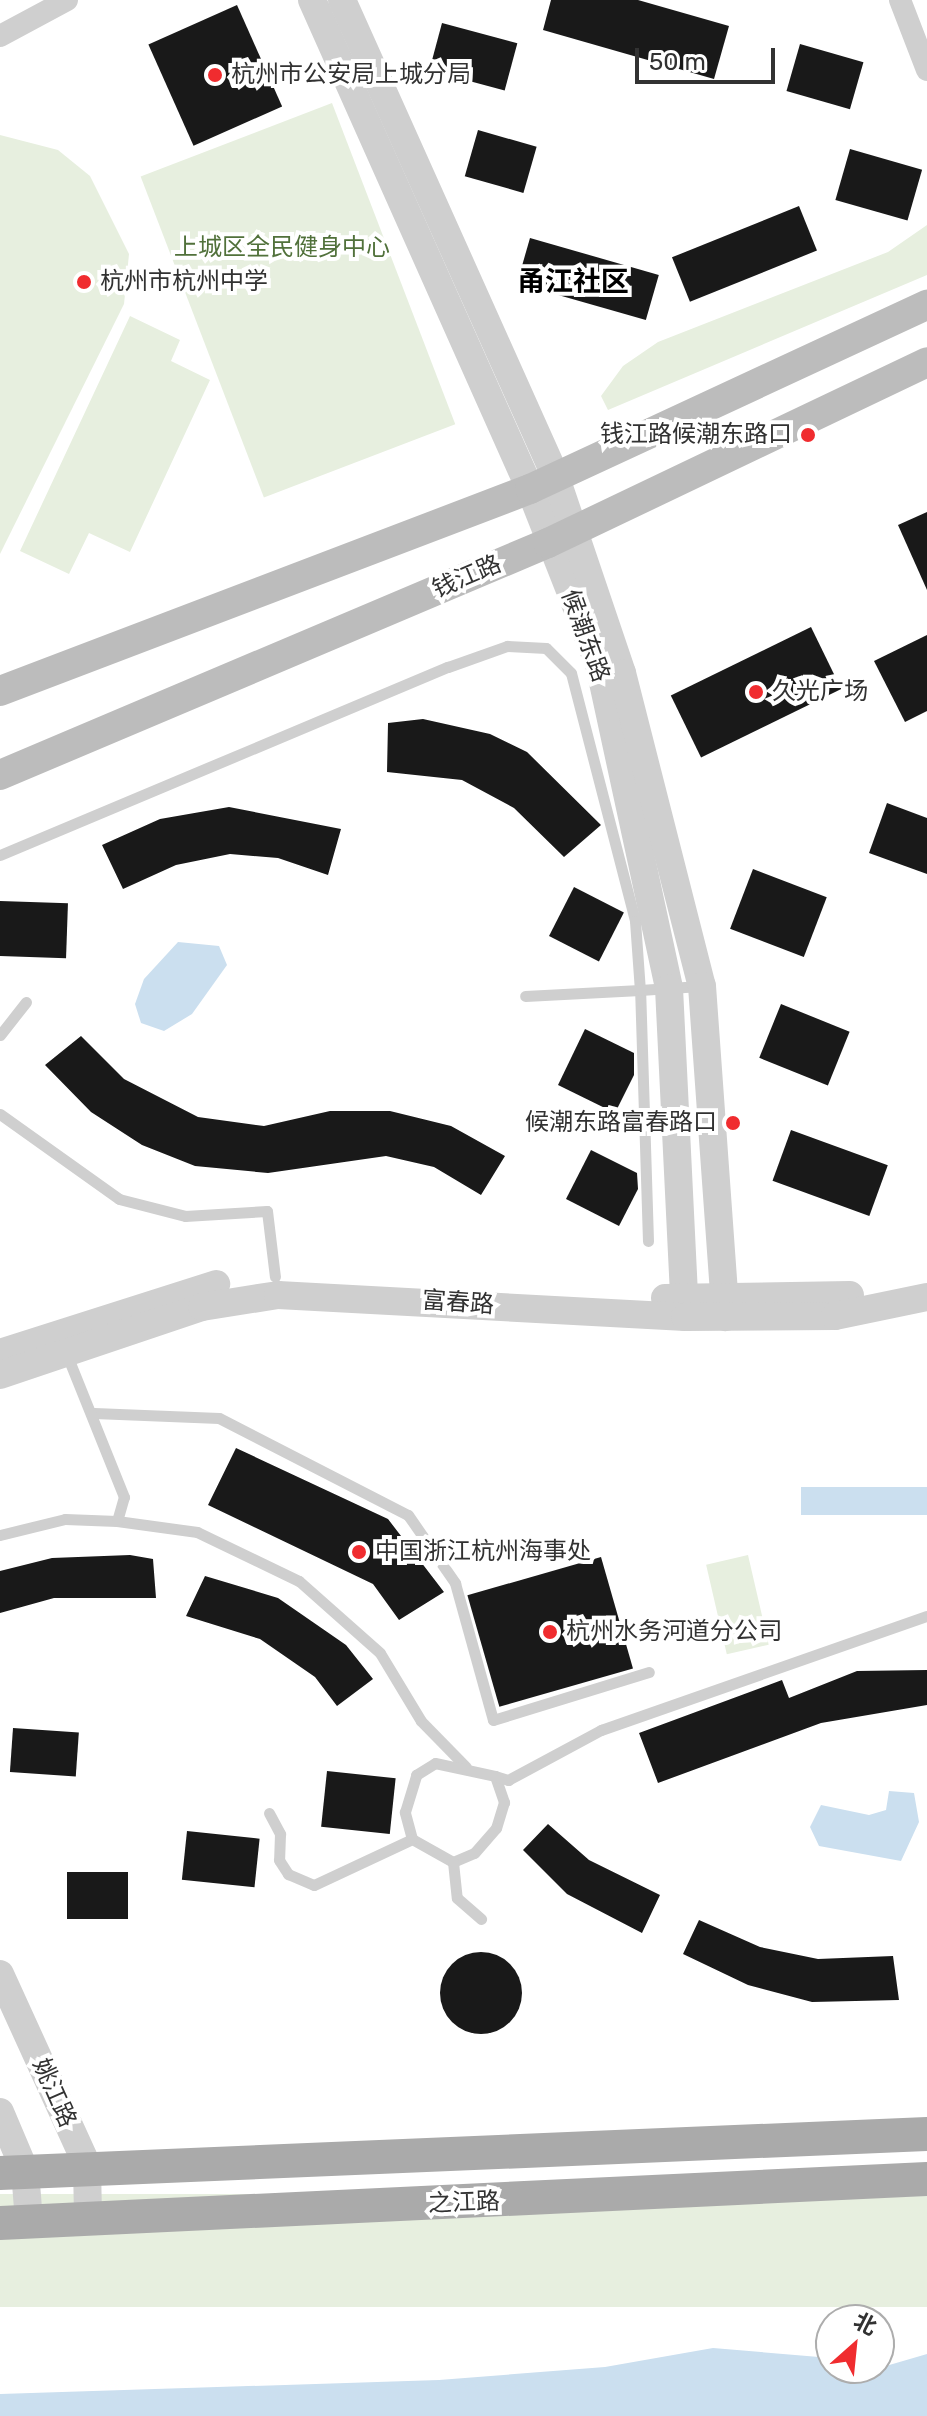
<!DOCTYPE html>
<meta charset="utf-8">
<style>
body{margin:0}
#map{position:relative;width:927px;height:2416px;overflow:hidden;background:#fff;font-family:Rubik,"Noto Sans SC",sans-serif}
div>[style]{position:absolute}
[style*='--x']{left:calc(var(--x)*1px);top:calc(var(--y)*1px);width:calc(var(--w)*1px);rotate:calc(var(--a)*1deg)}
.green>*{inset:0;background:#e7efdf;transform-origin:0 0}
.water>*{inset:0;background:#cbdfef;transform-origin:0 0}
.building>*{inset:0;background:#191919;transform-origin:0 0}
.round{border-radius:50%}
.service>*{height:11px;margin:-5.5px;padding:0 5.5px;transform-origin:5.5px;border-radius:5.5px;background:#cfcfcf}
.minor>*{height:22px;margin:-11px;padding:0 11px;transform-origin:11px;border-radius:11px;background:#cfcfcf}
.tertiary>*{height:28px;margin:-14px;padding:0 14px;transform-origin:14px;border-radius:14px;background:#cfcfcf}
.secondary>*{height:30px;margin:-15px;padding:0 15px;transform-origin:15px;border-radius:15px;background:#bcbcbc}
.primary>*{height:34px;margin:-17px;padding:0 17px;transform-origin:17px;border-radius:17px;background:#aaa}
.dots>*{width:22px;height:22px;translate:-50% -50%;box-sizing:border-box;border:4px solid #fff;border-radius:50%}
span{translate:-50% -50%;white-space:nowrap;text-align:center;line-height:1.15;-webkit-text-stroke:8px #fff;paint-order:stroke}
.poi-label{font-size:24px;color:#323232}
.left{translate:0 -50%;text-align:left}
.right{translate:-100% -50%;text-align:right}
.park-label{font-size:24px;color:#51713b}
.street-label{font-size:24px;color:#323232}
.quarter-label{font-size:28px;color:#000;font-weight:700}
.north{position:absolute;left:815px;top:2304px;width:80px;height:80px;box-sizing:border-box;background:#fff;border:2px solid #adadad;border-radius:50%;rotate:27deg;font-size:22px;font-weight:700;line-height:32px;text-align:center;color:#323232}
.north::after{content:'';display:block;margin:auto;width:28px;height:36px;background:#f02c2f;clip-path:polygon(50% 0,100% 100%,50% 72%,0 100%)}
.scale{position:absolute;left:635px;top:48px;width:140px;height:36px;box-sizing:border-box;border:4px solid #323232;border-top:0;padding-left:10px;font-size:24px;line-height:28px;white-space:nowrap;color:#323232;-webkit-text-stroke:6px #fff;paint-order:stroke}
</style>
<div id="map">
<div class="green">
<div style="left:332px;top:103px;width:344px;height:205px;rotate:69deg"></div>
<div style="clip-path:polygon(0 135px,58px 150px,90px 176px,129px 254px,124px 304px,0 554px)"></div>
<div style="clip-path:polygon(927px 225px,927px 275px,608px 410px,601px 396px,623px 366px,658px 342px,888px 252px)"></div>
<div style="clip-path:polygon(130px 316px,180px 340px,171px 361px,210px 380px,130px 552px,89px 533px,69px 574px,20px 551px)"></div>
<div style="left:748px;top:1555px;width:92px;height:43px;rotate:77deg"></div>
<div style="left:927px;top:2194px;width:113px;height:928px;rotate:90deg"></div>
</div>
<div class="water">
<div style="clip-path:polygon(178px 942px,219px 946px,227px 965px,192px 1014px,164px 1031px,141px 1023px,135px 1004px,144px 979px)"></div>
<div style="left:927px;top:1487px;width:28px;height:126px;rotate:90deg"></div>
<div style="clip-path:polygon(889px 1791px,914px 1793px,919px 1822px,901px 1861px,819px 1846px,810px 1827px,821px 1805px,869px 1815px,886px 1810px)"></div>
<div style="clip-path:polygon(713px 2348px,831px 2358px,831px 2368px,879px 2368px,927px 2354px,927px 2416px,0 2416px,0 2394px,439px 2380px,605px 2367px)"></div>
</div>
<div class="building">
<div style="clip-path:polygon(551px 0,638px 0,729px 26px,714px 79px,543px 30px)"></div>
<div style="left:237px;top:5px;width:111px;height:97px;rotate:66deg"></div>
<div style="left:442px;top:23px;width:78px;height:49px;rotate:15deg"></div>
<div style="left:800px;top:44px;width:66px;height:49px;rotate:16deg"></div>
<div style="left:478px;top:130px;width:61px;height:48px;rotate:16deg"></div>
<div style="left:850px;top:149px;width:75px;height:53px;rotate:16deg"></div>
<div style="left:799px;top:206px;width:48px;height:137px;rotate:68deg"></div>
<div style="left:530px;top:238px;width:134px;height:47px;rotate:16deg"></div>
<div style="clip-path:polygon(927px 512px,927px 590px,898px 525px)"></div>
<div style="left:811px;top:627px;width:69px;height:156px;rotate:64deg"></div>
<div style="clip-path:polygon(927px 635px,927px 711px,905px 722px,874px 661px)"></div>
<div style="clip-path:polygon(423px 719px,490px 734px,527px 752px,601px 825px,564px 857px,514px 808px,462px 780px,387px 772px,388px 723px)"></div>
<div style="clip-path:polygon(887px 803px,927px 818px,927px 874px,869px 853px)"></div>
<div style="clip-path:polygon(229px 807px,341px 829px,328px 875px,278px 858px,230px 854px,176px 865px,123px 889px,102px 845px,160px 819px)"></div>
<div style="left:753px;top:869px;width:79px;height:64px;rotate:21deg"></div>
<div style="left:574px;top:887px;width:56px;height:55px;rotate:27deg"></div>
<div style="left:0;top:901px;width:68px;height:55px;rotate:2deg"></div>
<div style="left:781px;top:1004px;width:74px;height:58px;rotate:22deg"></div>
<div style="clip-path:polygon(585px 1029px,634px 1053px,634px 1075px,615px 1113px,558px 1085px)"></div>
<div style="clip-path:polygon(81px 1036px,124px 1079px,198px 1117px,264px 1126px,330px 1111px,390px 1111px,451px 1126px,505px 1156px,481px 1195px,434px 1167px,386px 1156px,268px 1173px,195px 1166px,142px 1145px,91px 1112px,45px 1065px)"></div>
<div style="left:791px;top:1130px;width:103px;height:54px;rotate:20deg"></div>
<div style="clip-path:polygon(591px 1150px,637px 1173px,638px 1189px,619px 1226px,566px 1199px)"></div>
<div style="clip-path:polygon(236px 1448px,388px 1519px,444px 1592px,399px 1620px,373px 1584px,208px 1505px)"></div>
<div style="clip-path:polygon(130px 1555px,153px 1559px,156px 1598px,54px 1598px,0 1613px,0 1571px,52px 1558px)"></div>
<div style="left:601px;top:1557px;width:116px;height:139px;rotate:74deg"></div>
<div style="clip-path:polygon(205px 1576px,278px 1598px,346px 1645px,373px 1679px,337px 1706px,315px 1677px,260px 1639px,186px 1616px)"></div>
<div style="clip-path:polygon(927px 1670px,927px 1705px,821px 1723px,658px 1783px,639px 1733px,782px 1680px,789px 1698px,857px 1671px)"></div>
<div style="left:13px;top:1728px;width:66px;height:44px;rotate:4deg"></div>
<div style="left:327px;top:1771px;width:69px;height:56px;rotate:6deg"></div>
<div style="clip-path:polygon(548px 1824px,589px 1860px,660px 1895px,642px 1933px,567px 1894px,523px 1850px)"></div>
<div style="left:187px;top:1831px;width:73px;height:49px;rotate:6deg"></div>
<div style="left:67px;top:1872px;width:61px;height:47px"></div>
<div style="clip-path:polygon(699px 1920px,760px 1947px,818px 1959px,893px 1956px,899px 2000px,812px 2002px,748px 1985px,683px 1954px)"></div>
<div class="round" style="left:440px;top:1952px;width:82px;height:82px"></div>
</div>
<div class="service">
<div style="--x:0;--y:855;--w:486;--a:-22.8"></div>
<div style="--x:448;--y:667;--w:63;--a:-19.6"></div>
<div style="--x:507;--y:646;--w:39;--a:3"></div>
<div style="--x:546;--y:648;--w:35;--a:45"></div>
<div style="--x:571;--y:673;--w:256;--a:75.5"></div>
<div style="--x:635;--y:921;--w:69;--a:85.9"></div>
<div style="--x:640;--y:990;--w:115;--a:177"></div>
<div style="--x:0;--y:1035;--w:42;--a:-51.8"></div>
<div style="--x:0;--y:1114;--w:146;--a:35.5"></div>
<div style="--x:119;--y:1199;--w:68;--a:14.4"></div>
<div style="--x:185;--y:1216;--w:82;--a:-3.5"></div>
<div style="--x:267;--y:1211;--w:66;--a:83.1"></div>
<div style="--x:648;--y:1241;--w:251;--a:-91.8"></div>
<div style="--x:640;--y:990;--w:60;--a:-3.8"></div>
<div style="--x:94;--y:1413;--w:125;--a:2.3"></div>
<div style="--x:219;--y:1418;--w:212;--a:27.2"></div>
<div style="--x:408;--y:1515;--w:83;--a:55.3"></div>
<div style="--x:455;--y:1583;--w:142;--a:74.5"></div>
<div style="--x:493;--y:1720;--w:163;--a:-17.1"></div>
<div style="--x:117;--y:1521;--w:81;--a:7.8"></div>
<div style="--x:197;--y:1532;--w:113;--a:25.7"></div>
<div style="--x:299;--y:1581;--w:108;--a:41.6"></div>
<div style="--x:380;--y:1653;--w:79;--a:58.9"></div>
<div style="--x:421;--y:1721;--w:64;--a:45.6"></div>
<div style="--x:0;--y:1535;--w:67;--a:-13.8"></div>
<div style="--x:65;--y:1519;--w:52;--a:2.2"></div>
<div style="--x:117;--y:1521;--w:25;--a:-74"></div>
<div style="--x:124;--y:1497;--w:153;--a:-111.9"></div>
<div style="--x:435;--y:1763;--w:61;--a:12.2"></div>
<div style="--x:495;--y:1776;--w:28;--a:71"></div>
<div style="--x:504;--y:1802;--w:27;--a:107"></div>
<div style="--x:496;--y:1828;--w:33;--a:131"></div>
<div style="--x:474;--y:1853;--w:23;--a:157"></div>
<div style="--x:453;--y:1862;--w:47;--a:-150.7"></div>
<div style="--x:412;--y:1839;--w:28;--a:-105"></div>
<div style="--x:405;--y:1812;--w:39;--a:-73"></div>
<div style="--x:416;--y:1775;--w:22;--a:-32"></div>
<div style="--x:495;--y:1776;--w:14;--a:17"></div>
<div style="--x:508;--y:1780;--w:106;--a:-28.3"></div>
<div style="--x:601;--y:1730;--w:345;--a:-19.3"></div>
<div style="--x:269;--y:1813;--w:24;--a:62"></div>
<div style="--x:280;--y:1834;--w:26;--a:92"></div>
<div style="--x:279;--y:1860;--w:17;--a:57"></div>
<div style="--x:288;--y:1874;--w:28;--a:23"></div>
<div style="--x:314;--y:1885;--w:108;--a:-25.1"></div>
<div style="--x:453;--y:1862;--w:36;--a:84"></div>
<div style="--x:457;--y:1898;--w:32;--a:41"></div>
</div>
<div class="minor">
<div style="--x:900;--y:0;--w:75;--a:68.9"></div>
<div style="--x:0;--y:36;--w:76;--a:-28.2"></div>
</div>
<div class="tertiary">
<div style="--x:312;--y:0;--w:535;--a:65.97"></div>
<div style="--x:530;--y:489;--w:188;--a:68.5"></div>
<div style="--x:599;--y:664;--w:331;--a:77.8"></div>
<div style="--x:669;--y:988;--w:329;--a:87.2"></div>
<div style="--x:342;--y:0;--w:521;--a:65.85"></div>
<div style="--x:555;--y:475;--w:209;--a:71.3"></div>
<div style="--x:622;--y:673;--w:323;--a:75.7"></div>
<div style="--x:702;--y:986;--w:332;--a:85.9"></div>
<div style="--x:665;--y:1298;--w:185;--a:-0.9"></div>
<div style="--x:0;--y:1353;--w:227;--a:-17.7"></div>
<div style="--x:0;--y:1375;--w:213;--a:-18.6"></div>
<div style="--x:202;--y:1307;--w:77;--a:-9"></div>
<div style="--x:278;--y:1295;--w:408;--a:3.1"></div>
<div style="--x:685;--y:1317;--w:150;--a:-0.4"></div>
<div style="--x:835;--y:1316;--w:94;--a:-11.7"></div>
<div style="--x:0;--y:1974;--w:210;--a:65.5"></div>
<div style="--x:87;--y:2165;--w:52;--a:88.9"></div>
<div style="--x:0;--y:2112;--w:64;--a:67"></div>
<div style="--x:25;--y:2171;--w:50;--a:85.4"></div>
</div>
<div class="secondary">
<div style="--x:0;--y:691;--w:567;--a:-20.86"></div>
<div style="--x:530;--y:489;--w:438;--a:-24.9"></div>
<div style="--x:0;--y:775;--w:595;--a:-22.95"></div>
<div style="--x:548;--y:543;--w:420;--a:-25.5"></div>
</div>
<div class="primary">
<div style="--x:0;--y:2173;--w:928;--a:-2.41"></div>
<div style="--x:0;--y:2223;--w:928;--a:-2.72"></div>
</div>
<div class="dots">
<div style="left:215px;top:75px;background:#f02c2f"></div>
<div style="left:84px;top:282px;background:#f02c2f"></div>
<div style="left:808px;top:435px;background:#f02c2f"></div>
<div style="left:756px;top:692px;background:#f02c2f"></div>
<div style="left:733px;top:1123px;background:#f02c2f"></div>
<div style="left:359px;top:1552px;background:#f02c2f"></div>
<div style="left:550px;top:1632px;background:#f02c2f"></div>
</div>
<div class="poi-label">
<span class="left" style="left:231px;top:75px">杭州市公安局上城分局</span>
<span class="left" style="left:100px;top:282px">杭州市杭州中学</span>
<span class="right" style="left:792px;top:435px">钱江路候潮东路口</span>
<span class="left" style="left:772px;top:692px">久光广场</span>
<span class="right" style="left:717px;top:1123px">候潮东路富春路口</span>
<span class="left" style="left:375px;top:1552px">中国浙江杭州海事处</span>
<span class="left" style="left:566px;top:1632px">杭州水务河道分公司</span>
</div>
<div class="park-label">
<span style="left:282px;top:248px">上城区全民健身中心</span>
</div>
<div class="street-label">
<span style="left:467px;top:577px;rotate:-23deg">钱江路</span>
<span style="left:585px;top:636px;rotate:70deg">候潮东路</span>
<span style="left:458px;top:1303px;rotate:4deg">富春路</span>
<span style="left:54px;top:2093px;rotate:66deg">姚江路</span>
<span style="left:464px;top:2203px;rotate:-2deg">之江路</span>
</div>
<div class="quarter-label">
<span style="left:573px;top:282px">甬江社区</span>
</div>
<div class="north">北</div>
<div class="scale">50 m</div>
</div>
